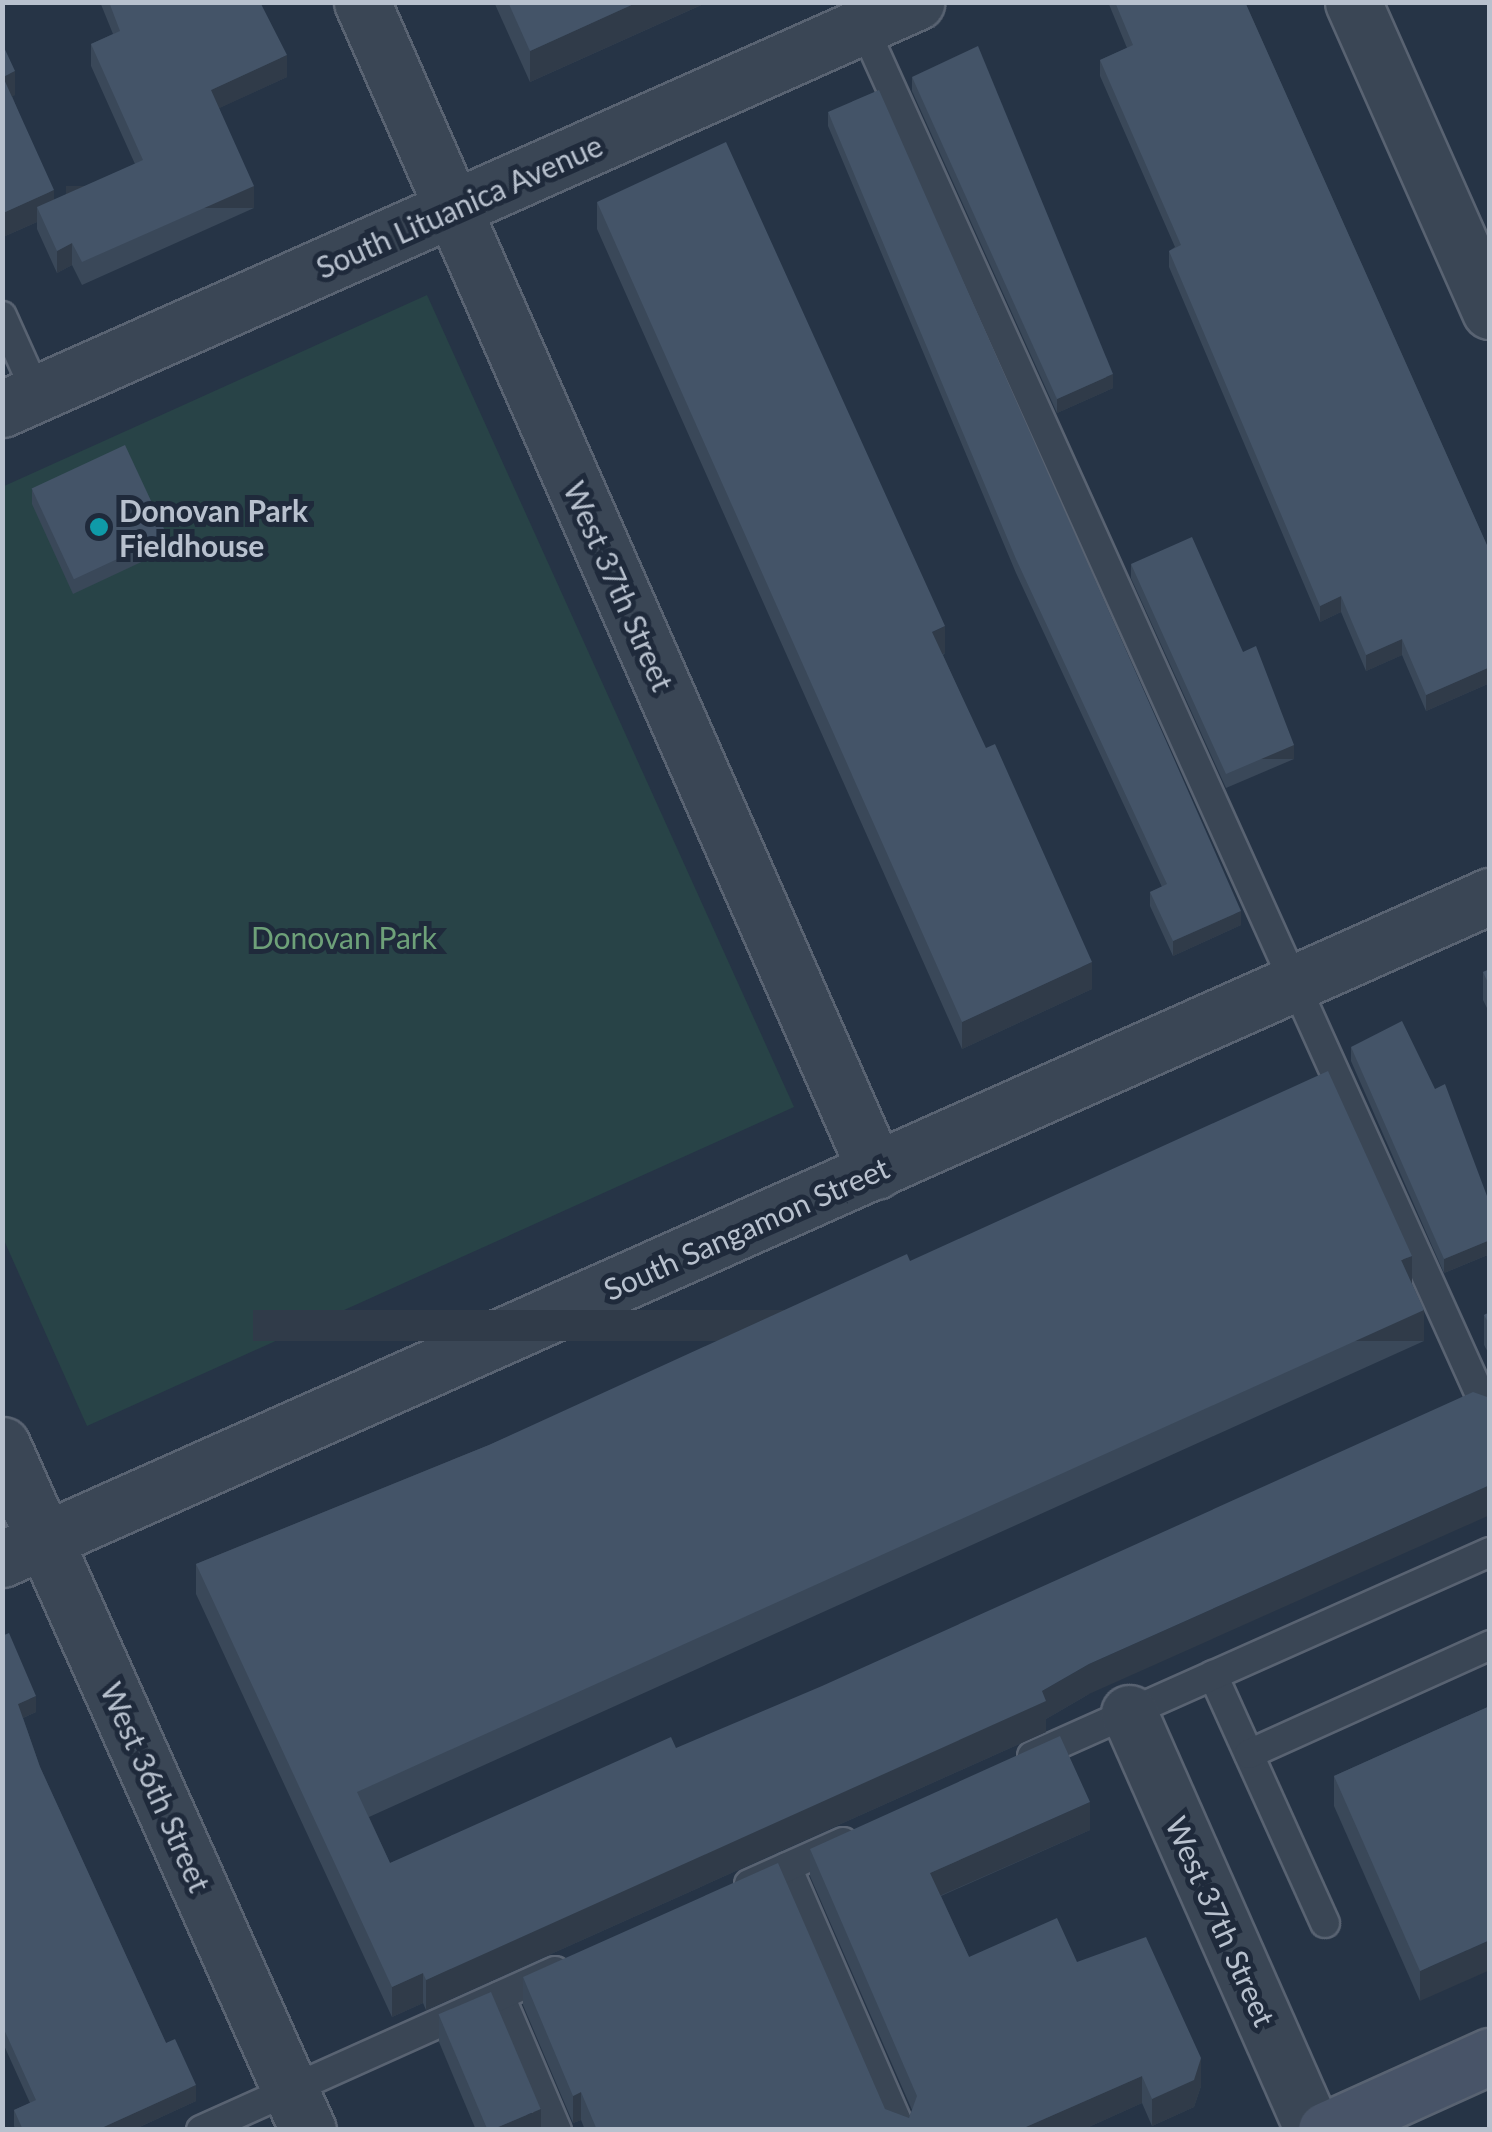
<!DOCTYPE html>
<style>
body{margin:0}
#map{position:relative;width:1492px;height:2132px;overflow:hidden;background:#263446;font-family:Lato,sans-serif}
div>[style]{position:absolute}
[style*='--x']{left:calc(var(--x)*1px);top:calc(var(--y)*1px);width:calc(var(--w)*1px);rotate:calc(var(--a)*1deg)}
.green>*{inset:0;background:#284347}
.roads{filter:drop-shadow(2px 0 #596372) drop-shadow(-2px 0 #596372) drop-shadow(0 2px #596372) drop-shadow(0 -2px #596372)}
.lane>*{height:28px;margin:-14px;padding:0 14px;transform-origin:14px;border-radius:14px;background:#3a4655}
.street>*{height:55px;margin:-27.5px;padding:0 27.5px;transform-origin:27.5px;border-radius:27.5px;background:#3a4655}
.secondary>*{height:55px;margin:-27.5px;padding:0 27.5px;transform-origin:27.5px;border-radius:27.5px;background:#485468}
.wall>*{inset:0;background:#3a4859}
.shaded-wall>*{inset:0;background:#303b49;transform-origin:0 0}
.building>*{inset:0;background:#445468;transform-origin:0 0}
.dots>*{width:28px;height:28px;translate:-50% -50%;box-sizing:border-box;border:5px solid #1f2a3b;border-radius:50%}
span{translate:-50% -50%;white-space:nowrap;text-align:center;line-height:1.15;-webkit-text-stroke:10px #1f2a3b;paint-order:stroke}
.street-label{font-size:30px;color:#b8c1ce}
.poi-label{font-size:30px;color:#b8c1ce;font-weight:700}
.left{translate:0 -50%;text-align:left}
.park-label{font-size:30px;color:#6ea179}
.frame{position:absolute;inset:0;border:5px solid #b8c1ce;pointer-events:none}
</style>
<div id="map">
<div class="green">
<div style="clip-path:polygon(427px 295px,794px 1107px,87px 1426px,3px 1238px,2px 487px)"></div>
</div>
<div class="roads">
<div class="lane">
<div style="--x:860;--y:19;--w:1533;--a:65.74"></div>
<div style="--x:2;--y:316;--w:85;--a:65.8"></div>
<div style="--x:1213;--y:1675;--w:272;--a:65.7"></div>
<div style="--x:1249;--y:1754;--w:265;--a:-24.3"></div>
<div style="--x:1032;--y:1756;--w:501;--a:-24.01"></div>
<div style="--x:787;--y:1867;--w:287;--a:66.6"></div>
<div style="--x:749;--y:1884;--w:103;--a:-24.1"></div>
<div style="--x:500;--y:1996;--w:146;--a:67"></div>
<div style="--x:201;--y:2130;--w:388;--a:-24.2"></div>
</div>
<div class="street">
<div style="--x:362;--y:2;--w:1277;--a:66.27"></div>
<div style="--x:1353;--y:2;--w:338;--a:66.1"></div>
<div style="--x:2;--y:409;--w:1001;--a:-24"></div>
<div style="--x:2;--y:1445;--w:750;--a:65.93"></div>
<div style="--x:2;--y:1559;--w:1629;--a:-24.02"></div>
<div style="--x:1129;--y:1713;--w:456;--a:66.2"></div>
</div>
<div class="secondary">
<div style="--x:1326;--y:2130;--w:180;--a:-24.3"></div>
</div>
</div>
<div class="wall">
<div style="clip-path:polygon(100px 2px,260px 2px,287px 77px,219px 108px,254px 208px,82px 285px,72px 265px,57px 273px,37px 229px,37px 222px,3px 237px,2px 235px,2px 43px,15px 95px,12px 96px,54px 200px,135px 164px,91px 66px,91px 44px,113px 34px)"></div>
<div style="clip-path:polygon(494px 2px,708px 2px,530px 82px)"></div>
<div style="clip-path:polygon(1108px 2px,1245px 2px,1490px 552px,1490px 683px,1426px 711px,1402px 655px,1366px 671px,1341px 612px,1320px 622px,1169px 267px,1169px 251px,1175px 247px,1100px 76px,1100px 60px,1127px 48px)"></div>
<div style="clip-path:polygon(912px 77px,1113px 388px,1057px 413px,912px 91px)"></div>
<div style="clip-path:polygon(828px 112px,1241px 925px,1173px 956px,1150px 906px,1150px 892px,1162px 887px,1016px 573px,828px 126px)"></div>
<div style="clip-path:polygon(597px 202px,945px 653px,943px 655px,1092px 989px,962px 1049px,597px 229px)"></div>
<div style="clip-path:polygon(32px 490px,167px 550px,73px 594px,32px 504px)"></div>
<div style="clip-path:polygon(1131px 564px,1243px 652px,1294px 759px,1226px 788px,1131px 578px)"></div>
<div style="clip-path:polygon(1490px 969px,1490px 1014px,1483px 1000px,1483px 972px)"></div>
<div style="clip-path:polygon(1351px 1047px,1490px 1204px,1490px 1254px,1444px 1273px,1351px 1061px)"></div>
<div style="clip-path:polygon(910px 1261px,1412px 1284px,1424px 1341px,369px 1817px,390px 1863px,676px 1748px,1089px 1694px,1046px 1719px,1046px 1732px,426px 2010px,423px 2003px,392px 2017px,196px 1594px,196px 1564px,489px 1445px)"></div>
<div style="clip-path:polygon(1490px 1312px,1490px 1356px,1484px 1345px,1484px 1315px)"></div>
<div style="clip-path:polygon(2px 1636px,36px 1712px,23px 1718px,40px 1767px,166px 2043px,196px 2101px,133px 2130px,16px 2130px,14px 2126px,14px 2110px,30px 2103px,2px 2041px)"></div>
<div style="clip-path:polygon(1490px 1706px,1420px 2001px,1334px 1806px,1334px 1776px)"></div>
<div style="clip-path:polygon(1090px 1830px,941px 1896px,969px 1957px,1077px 1962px,1201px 2086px,1194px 2107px,1152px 2126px,1142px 2103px,1082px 2130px,585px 2130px,581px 2120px,573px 2123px,523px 2005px,523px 1977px,909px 2118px,912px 2110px,810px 1876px,810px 1849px)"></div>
<div style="clip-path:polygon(439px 2015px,541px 2130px,476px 2130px,439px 2042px)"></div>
</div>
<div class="shaded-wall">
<div style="clip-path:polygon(638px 2px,708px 2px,530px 82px,530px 51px)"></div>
<div style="clip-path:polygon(287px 55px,287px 77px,211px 112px,211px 90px)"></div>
<div style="clip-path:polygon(15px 71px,15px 95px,3px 101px,3px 77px)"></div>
<div style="left:254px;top:186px;width:22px;height:188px;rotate:90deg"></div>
<div style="clip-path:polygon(54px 190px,54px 215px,37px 207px,37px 222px,3px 237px,3px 213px)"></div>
<div style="clip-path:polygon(72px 243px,72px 265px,57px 273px,57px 251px)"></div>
<div style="clip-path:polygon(1113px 374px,1113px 388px,1057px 413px,1057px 399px)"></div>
<div style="left:167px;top:536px;width:14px;height:104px;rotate:90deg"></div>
<div style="clip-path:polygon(1341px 596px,1341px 612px,1320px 622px,1320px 606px)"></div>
<div style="clip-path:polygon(945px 626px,945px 653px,932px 659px,932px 632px)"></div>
<div style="clip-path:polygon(1402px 639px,1402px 655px,1366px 671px,1366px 655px)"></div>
<div style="clip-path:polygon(1490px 667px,1490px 683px,1426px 711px,1426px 695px)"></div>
<div style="left:1294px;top:745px;width:14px;height:74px;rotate:90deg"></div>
<div style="clip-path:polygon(1241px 911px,1241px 925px,1173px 956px,1173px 941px)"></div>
<div style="clip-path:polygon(1092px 962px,1092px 989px,962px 1049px,962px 1022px)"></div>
<div style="clip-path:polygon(1490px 1240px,1490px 1254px,1444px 1273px,1444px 1259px)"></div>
<div style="clip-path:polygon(1412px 1256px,1412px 1286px,1401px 1260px)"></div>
<div style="left:1424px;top:1310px;width:31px;height:1171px;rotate:90deg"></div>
<div style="clip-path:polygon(1490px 1485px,1490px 1515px,1089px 1694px,1046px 1719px,1046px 1732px,426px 2010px,426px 1980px,1042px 1691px,1089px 1664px)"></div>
<div style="clip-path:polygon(36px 1696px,36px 1712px,18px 1720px,18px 1704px)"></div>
<div style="clip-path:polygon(1090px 1802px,1090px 1830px,930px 1900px,930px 1873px)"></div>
<div style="clip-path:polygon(1490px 1940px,1490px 1970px,1420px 2001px,1420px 1971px)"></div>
<div style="clip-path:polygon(423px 1973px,423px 2003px,392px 2017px,392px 1987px)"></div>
<div style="clip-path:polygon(1201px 2058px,1201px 2086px,1194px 2107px,1152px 2126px,1152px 2099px)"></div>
<div style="clip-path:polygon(1142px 2076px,1142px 2103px,1082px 2130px,1019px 2130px)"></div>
<div style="clip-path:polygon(196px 2085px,196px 2101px,133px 2130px,97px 2130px)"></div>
<div style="clip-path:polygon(581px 2092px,581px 2120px,573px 2123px,573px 2096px)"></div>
<div style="clip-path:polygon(541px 2109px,541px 2130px,491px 2130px)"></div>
</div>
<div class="building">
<div style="clip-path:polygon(109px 2px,260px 2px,287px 55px,211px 90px,254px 186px,82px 262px,72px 243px,57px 251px,37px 207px,143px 160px,91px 44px,120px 31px)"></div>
<div style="clip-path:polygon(508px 2px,638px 2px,530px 51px)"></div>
<div style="clip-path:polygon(1115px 2px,1245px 2px,1490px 552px,1490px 667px,1426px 695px,1402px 639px,1366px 655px,1341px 596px,1320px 606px,1169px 251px,1181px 245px,1100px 60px,1133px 45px)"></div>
<div style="clip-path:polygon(2px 43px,15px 71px,3px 77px,54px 190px,3px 213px)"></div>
<div style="clip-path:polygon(978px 46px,1113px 374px,1057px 399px,912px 77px)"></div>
<div style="clip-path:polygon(879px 90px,1241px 911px,1173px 941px,1150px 892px,1167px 884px,1016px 559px,828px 112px)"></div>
<div style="clip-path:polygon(726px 142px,945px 626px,932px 632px,986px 748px,995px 744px,1092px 962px,962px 1022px,597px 202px)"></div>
<div style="left:125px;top:445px;width:100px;height:103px;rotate:65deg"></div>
<div style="clip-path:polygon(1192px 537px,1243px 652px,1256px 646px,1294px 745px,1226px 774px,1131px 564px)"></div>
<div style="clip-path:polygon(1490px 969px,1490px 987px,1483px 972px)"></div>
<div style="clip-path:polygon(1402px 1021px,1435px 1089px,1445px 1084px,1490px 1204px,1490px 1240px,1444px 1259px,1351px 1047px)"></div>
<div style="clip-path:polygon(1328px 1071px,1412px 1256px,1401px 1260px,1424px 1310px,357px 1792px,390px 1863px,671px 1737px,676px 1748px,822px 1686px,1473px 1392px,1490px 1398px,1490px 1485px,1089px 1664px,1042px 1691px,1046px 1701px,426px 1980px,423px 1973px,392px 1987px,196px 1564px,489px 1445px,907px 1254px,910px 1261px)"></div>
<div style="clip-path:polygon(1490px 1312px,1490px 1326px,1484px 1315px)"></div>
<div style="clip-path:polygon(9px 1633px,36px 1696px,18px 1704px,40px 1767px,166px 2043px,175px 2039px,196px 2085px,97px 2130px,23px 2130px,14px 2110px,36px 2100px,2px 2025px,2px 1636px)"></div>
<div style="clip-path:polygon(1490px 1706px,1490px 1940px,1420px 1971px,1334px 1776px)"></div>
<div style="clip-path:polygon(1060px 1736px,1090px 1802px,930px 1873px,969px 1957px,1057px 1918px,1077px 1962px,1146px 1937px,1201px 2058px,1194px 2080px,1152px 2099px,1142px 2076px,1019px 2130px,597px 2130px,581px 2092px,573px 2096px,523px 1977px,778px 1863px,885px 2109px,909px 2118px,917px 2096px,810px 1849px)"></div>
<div style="left:491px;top:1992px;width:127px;height:57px;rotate:67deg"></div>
</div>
<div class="dots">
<div style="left:99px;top:527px;background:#0f9aa8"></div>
</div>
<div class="street-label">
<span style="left:459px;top:206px;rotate:-24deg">South Lituanica Avenue</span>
<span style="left:619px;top:586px;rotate:66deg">West 37th Street</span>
<span style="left:746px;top:1228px;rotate:-24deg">South Sangamon Street</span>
<span style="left:156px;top:1787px;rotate:66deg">West 36th Street</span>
<span style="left:1221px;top:1921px;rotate:66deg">West 37th Street</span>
</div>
<div class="poi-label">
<span class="left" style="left:119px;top:527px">Donovan Park<br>Fieldhouse</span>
</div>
<div class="park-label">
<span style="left:344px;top:937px">Donovan Park</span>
</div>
<div class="frame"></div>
</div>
